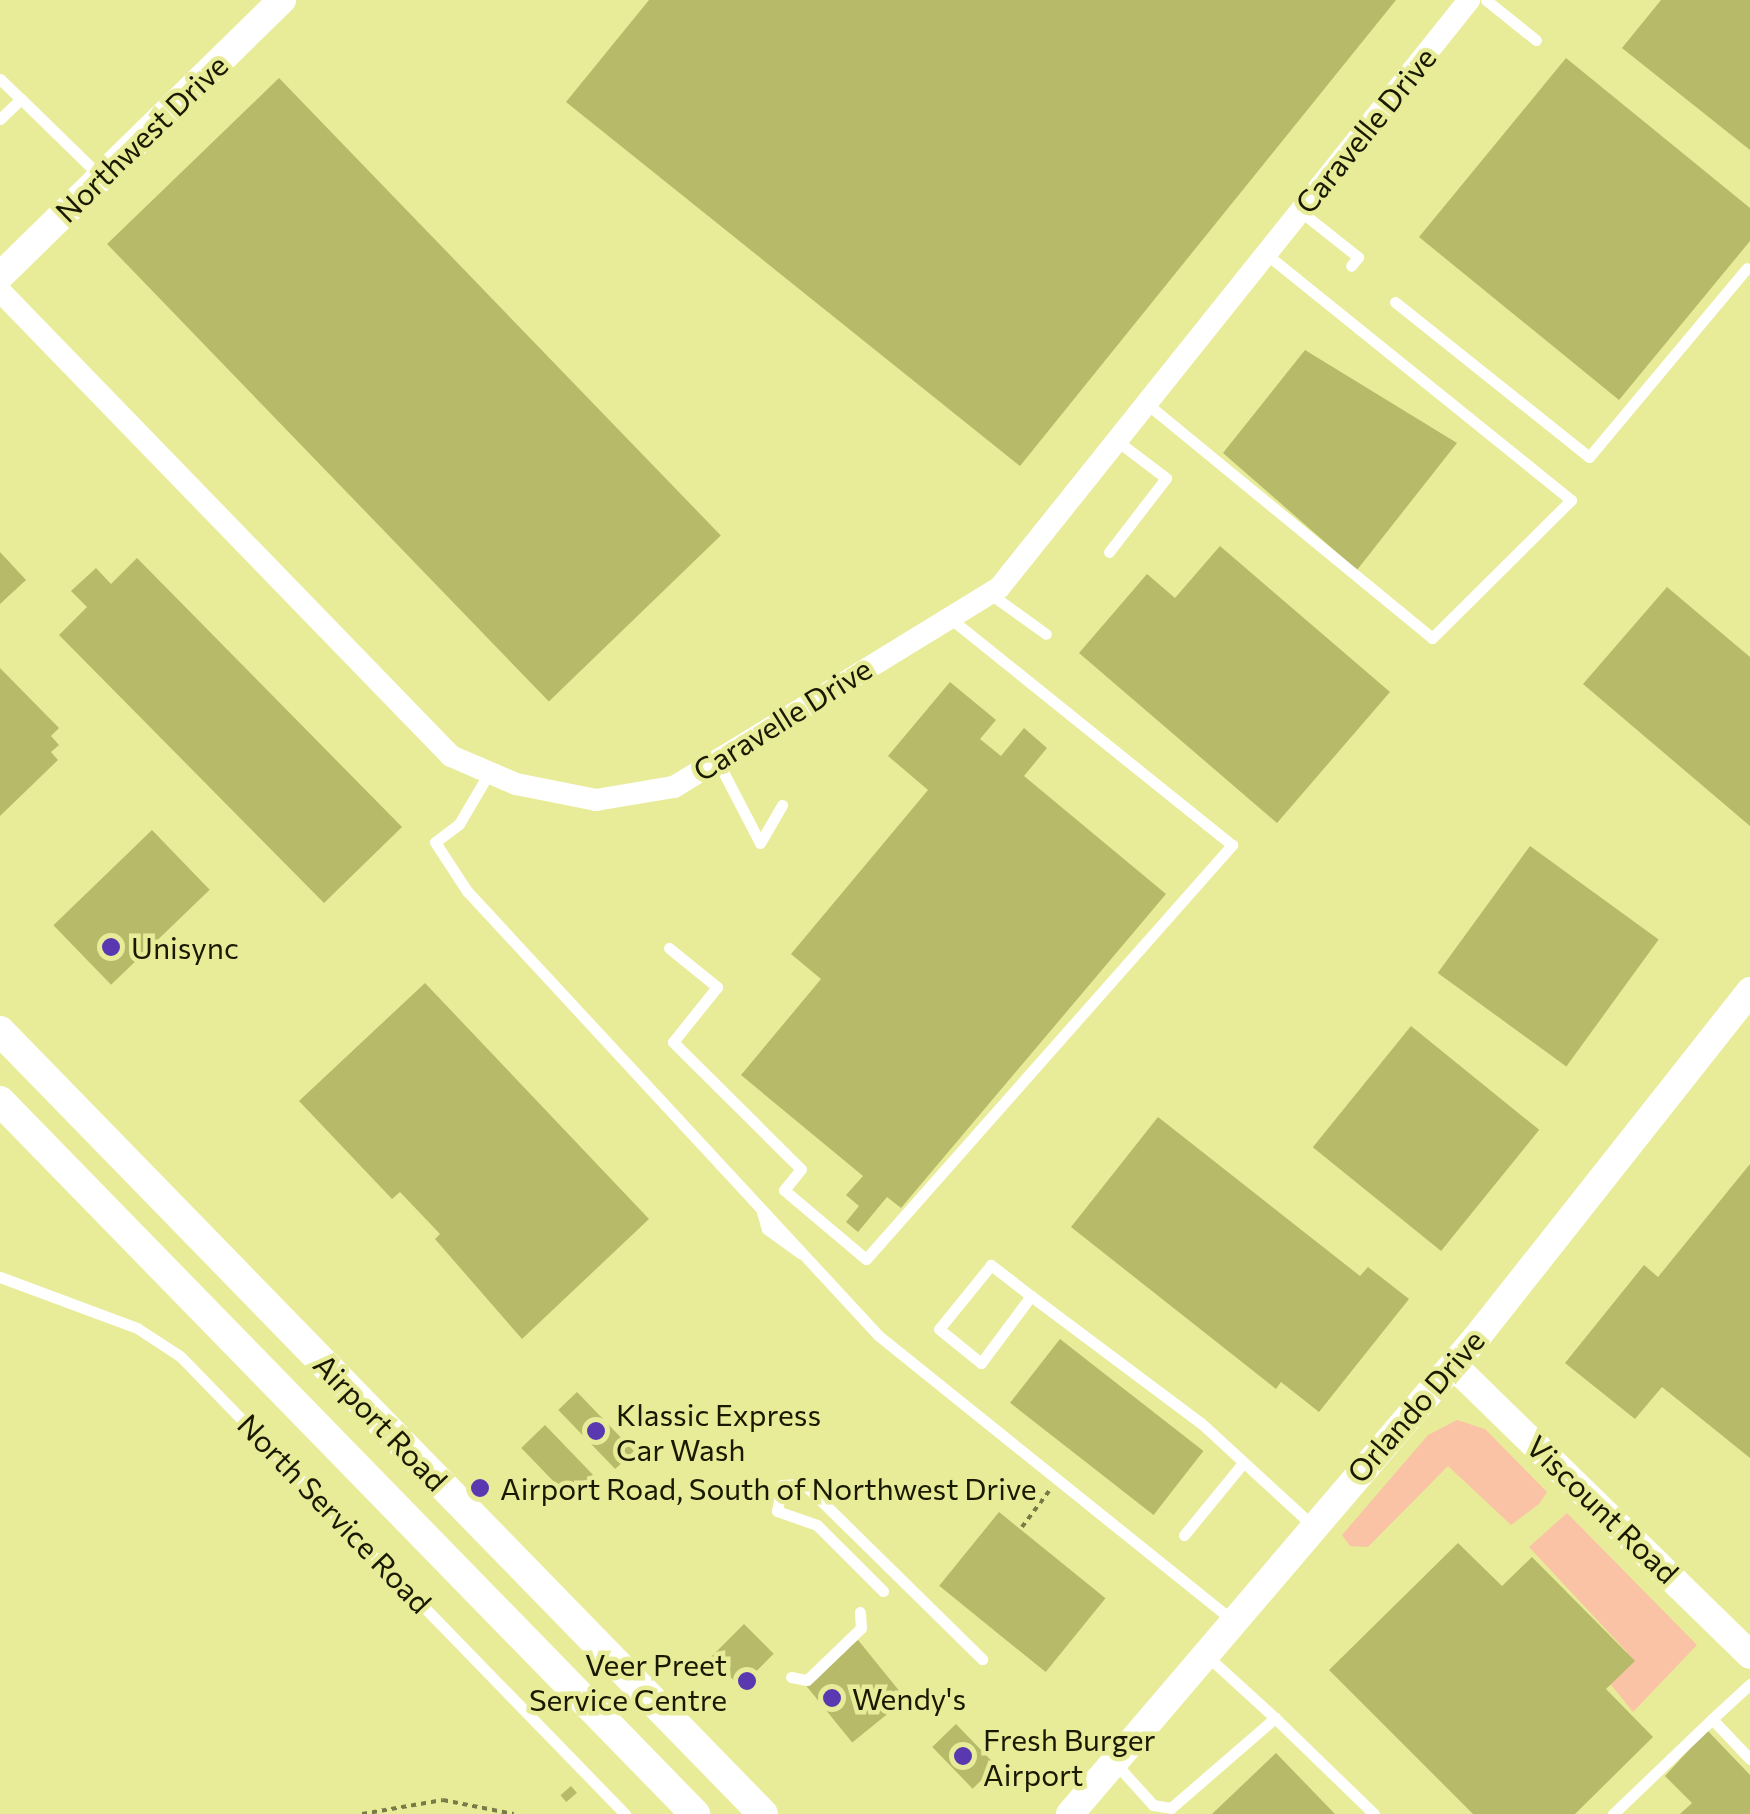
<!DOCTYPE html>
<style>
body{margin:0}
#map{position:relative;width:1750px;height:1814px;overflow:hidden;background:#e8ec99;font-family:Commissioner,sans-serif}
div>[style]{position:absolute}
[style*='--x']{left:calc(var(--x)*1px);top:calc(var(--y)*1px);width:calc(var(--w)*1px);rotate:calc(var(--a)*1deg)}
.green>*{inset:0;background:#fac3a5}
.building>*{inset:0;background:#b7ba69;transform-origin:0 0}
.path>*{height:4px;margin-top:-2px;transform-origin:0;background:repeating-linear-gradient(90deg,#797b47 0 5px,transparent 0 10px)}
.service>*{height:11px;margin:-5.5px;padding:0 5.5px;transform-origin:5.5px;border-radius:5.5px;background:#fff}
.minor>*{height:22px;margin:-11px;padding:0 11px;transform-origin:11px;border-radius:11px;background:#fff}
.tertiary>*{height:28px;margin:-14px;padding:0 14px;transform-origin:14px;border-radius:14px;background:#fff}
.secondary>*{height:30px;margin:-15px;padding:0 15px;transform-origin:15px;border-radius:15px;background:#fff}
.dots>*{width:28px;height:28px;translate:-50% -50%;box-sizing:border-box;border:5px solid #e8ec99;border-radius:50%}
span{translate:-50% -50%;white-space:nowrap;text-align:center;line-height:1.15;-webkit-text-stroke:9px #e8ec99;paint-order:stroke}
.street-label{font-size:30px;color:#191900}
.poi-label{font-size:30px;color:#191900}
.left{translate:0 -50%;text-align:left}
.right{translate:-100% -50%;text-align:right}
</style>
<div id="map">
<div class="green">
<div style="clip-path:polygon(1457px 1420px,1485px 1429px,1547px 1492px,1539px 1504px,1511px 1525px,1448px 1466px,1368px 1547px,1350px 1546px,1342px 1535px,1428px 1435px)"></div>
<div style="clip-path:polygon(1567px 1513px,1697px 1645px,1633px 1712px,1604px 1676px,1627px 1652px,1529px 1547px)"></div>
</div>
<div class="building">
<div style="clip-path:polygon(649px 0,1396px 0,1020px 466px,566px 102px)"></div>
<div style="clip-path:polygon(1661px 0,1750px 0,1750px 150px,1622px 48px)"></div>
<div style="clip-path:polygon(1566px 58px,1750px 208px,1750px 241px,1619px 400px,1419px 237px)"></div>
<div style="left:279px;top:78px;width:636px;height:239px;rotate:46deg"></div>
<div style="clip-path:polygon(1305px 350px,1457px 443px,1357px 570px,1223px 453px)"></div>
<div style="clip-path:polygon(1220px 546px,1390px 692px,1277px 823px,1079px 653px,1147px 574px,1175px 598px)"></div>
<div style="clip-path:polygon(0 552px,26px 580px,0 604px)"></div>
<div style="clip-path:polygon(137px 558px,402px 827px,324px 903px,59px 635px,87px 607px,71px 591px,96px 568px,111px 584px)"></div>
<div style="clip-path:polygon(1667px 587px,1750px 657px,1750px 826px,1583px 684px)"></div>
<div style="clip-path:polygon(0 668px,59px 728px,51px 736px,59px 745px,51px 752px,58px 760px,0 816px)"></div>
<div style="clip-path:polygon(950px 682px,996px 720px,980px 739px,1001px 756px,1024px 728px,1047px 748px,1024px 776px,1166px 894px,901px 1208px,887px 1197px,858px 1232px,846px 1222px,859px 1206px,846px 1195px,863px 1176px,741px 1075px,821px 979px,791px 954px,928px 790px,888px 756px)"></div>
<div style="left:152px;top:830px;width:83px;height:137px;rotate:46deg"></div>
<div style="left:1530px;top:846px;width:159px;height:157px;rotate:36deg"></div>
<div style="clip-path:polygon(425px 983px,649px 1219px,522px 1339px,435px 1239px,440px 1234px,400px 1192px,392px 1199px,299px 1101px)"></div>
<div style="left:1411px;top:1026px;width:165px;height:156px;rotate:39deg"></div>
<div style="clip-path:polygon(1158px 1117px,1360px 1276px,1368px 1267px,1409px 1299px,1319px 1412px,1281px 1382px,1276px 1389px,1071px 1227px)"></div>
<div style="clip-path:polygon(1750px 1164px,1750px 1458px,1662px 1387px,1635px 1419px,1565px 1363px,1644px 1265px,1658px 1277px)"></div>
<div style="left:1060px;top:1339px;width:182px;height:81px;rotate:38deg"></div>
<div style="left:577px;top:1392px;width:82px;height:26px;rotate:46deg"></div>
<div style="left:545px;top:1425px;width:69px;height:33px;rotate:46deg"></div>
<div style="left:999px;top:1512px;width:137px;height:95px;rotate:39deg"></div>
<div style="clip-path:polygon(1458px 1543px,1502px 1586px,1532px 1557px,1635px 1661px,1606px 1689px,1653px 1737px,1575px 1814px,1473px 1814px,1329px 1670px)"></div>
<div style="left:744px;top:1624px;width:42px;height:47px;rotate:45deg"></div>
<div style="left:858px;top:1640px;width:76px;height:69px;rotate:51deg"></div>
<div style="left:956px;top:1724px;width:58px;height:33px;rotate:46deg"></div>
<div style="clip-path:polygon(1707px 1730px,1750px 1775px,1750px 1814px,1680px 1814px,1692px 1803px,1665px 1776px)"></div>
<div style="clip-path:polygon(1276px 1753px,1335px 1814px,1212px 1814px)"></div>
<div style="left:571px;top:1786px;width:9px;height:14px;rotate:49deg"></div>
</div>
<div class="path">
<div style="--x:1022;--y:1527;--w:45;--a:-53.1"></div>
<div style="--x:362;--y:1814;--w:82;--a:-9.8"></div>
<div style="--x:443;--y:1800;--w:72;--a:11.2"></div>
</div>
<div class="service">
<div style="--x:1486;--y:0;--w:64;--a:38.7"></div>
<div style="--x:0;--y:79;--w:29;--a:44"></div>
<div style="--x:0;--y:119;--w:29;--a:-44"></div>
<div style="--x:21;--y:99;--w:112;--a:44.3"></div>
<div style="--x:1300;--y:211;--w:74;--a:38.4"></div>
<div style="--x:1358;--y:257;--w:11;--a:128"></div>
<div style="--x:1395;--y:302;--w:248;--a:38.6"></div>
<div style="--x:1589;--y:457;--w:246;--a:-50.1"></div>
<div style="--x:1146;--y:403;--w:370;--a:39.4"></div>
<div style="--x:1432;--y:638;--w:196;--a:-44.8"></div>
<div style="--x:1571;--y:500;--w:392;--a:-141.1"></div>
<div style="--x:1109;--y:552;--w:93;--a:-52.4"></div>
<div style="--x:1166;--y:478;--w:61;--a:-142.9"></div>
<div style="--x:989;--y:593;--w:70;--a:35.7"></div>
<div style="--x:717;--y:760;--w:93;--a:62.6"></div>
<div style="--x:760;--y:843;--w:44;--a:-59.9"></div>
<div style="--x:489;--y:773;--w:59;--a:120.5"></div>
<div style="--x:459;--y:824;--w:30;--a:143"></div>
<div style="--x:435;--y:842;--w:59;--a:56.9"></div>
<div style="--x:467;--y:891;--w:606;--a:47.21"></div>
<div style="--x:879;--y:1336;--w:450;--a:38.8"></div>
<div style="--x:669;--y:948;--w:62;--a:39.1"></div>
<div style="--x:717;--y:987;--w:70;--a:128.7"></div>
<div style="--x:673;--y:1042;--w:180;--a:44.8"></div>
<div style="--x:801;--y:1169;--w:27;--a:129"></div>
<div style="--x:784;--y:1190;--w:107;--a:40.1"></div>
<div style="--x:866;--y:1259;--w:553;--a:-48.52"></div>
<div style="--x:1232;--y:845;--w:361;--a:-141.2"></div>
<div style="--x:762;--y:1212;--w:18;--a:74"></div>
<div style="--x:767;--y:1229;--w:41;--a:36"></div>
<div style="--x:0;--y:1277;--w:146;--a:20.4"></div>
<div style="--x:137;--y:1328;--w:51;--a:33.1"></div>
<div style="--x:180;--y:1356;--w:639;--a:45.82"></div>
<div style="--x:1031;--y:1296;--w:51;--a:-142.2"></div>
<div style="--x:991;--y:1265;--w:82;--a:129.1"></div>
<div style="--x:939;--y:1329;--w:54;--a:39"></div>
<div style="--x:981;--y:1363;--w:84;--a:-53.3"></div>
<div style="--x:1031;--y:1296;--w:212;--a:36.8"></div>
<div style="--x:1201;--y:1423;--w:149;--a:42.6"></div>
<div style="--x:1184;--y:1535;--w:94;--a:-50.6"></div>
<div style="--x:883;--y:1591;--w:93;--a:-135"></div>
<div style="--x:817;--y:1525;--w:42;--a:-160.7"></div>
<div style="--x:777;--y:1511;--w:26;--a:-79"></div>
<div style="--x:782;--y:1485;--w:22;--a:-3"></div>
<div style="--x:804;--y:1484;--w:250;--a:44.5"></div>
<div style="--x:791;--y:1677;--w:16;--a:11"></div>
<div style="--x:807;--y:1680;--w:75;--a:-43.9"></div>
<div style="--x:861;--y:1628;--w:16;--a:-94"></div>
<div style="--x:1750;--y:1684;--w:52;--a:137.4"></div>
<div style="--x:1712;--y:1719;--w:55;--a:46.5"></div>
<div style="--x:1275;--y:1718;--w:138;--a:44.1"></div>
<div style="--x:1116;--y:1764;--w:55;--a:47.9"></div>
<div style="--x:1153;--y:1805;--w:18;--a:9"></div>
<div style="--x:1171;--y:1808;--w:138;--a:-40.9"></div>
<div style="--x:1275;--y:1718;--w:95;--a:-137.6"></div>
<div style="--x:1613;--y:1814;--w:137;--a:-43.8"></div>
</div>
<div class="minor">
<div style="--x:0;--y:291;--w:648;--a:45.88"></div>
<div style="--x:451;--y:756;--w:71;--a:23.3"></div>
<div style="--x:516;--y:784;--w:82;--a:11.3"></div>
<div style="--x:596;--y:800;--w:79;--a:-9.5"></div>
<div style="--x:674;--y:787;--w:381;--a:-31.5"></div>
<div style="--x:999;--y:588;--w:753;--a:-51.36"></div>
</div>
<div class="tertiary">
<div style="--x:0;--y:276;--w:395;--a:-44.4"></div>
<div style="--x:1453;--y:1365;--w:415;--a:44.3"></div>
<div style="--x:1070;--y:1814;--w:627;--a:-49.53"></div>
<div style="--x:1477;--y:1337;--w:441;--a:-51.7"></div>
</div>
<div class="secondary">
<div style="--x:0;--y:1031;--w:1093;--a:45.74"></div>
<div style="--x:0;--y:1101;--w:996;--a:45.73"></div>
</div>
<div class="dots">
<div style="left:111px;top:947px;background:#5a38b0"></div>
<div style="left:596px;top:1431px;background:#5a38b0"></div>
<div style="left:480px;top:1488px;background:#5a38b0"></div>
<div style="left:747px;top:1681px;background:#5a38b0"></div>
<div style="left:832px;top:1698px;background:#5a38b0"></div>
<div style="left:963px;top:1756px;background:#5a38b0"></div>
</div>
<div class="street-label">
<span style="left:1365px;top:130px;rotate:-51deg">Caravelle Drive</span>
<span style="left:141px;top:138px;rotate:-44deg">Northwest Drive</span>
<span style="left:782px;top:719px;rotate:-32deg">Caravelle Drive</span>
<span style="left:1415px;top:1406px;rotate:-49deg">Orlando Drive</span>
<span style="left:381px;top:1422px;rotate:46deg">Airport Road</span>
<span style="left:1603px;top:1509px;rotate:44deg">Viscount Road</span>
<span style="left:335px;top:1513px;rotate:46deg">North Service Road</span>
</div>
<div class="poi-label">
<span class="left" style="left:131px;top:947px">Unisync</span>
<span class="left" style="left:616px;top:1431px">Klassic Express<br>Car Wash</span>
<span class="left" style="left:500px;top:1488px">Airport Road, South of Northwest Drive</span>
<span class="right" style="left:727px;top:1681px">Veer Preet<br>Service Centre</span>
<span class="left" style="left:852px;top:1698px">Wendy's</span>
<span class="left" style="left:983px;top:1756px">Fresh Burger<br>Airport</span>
</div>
</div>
